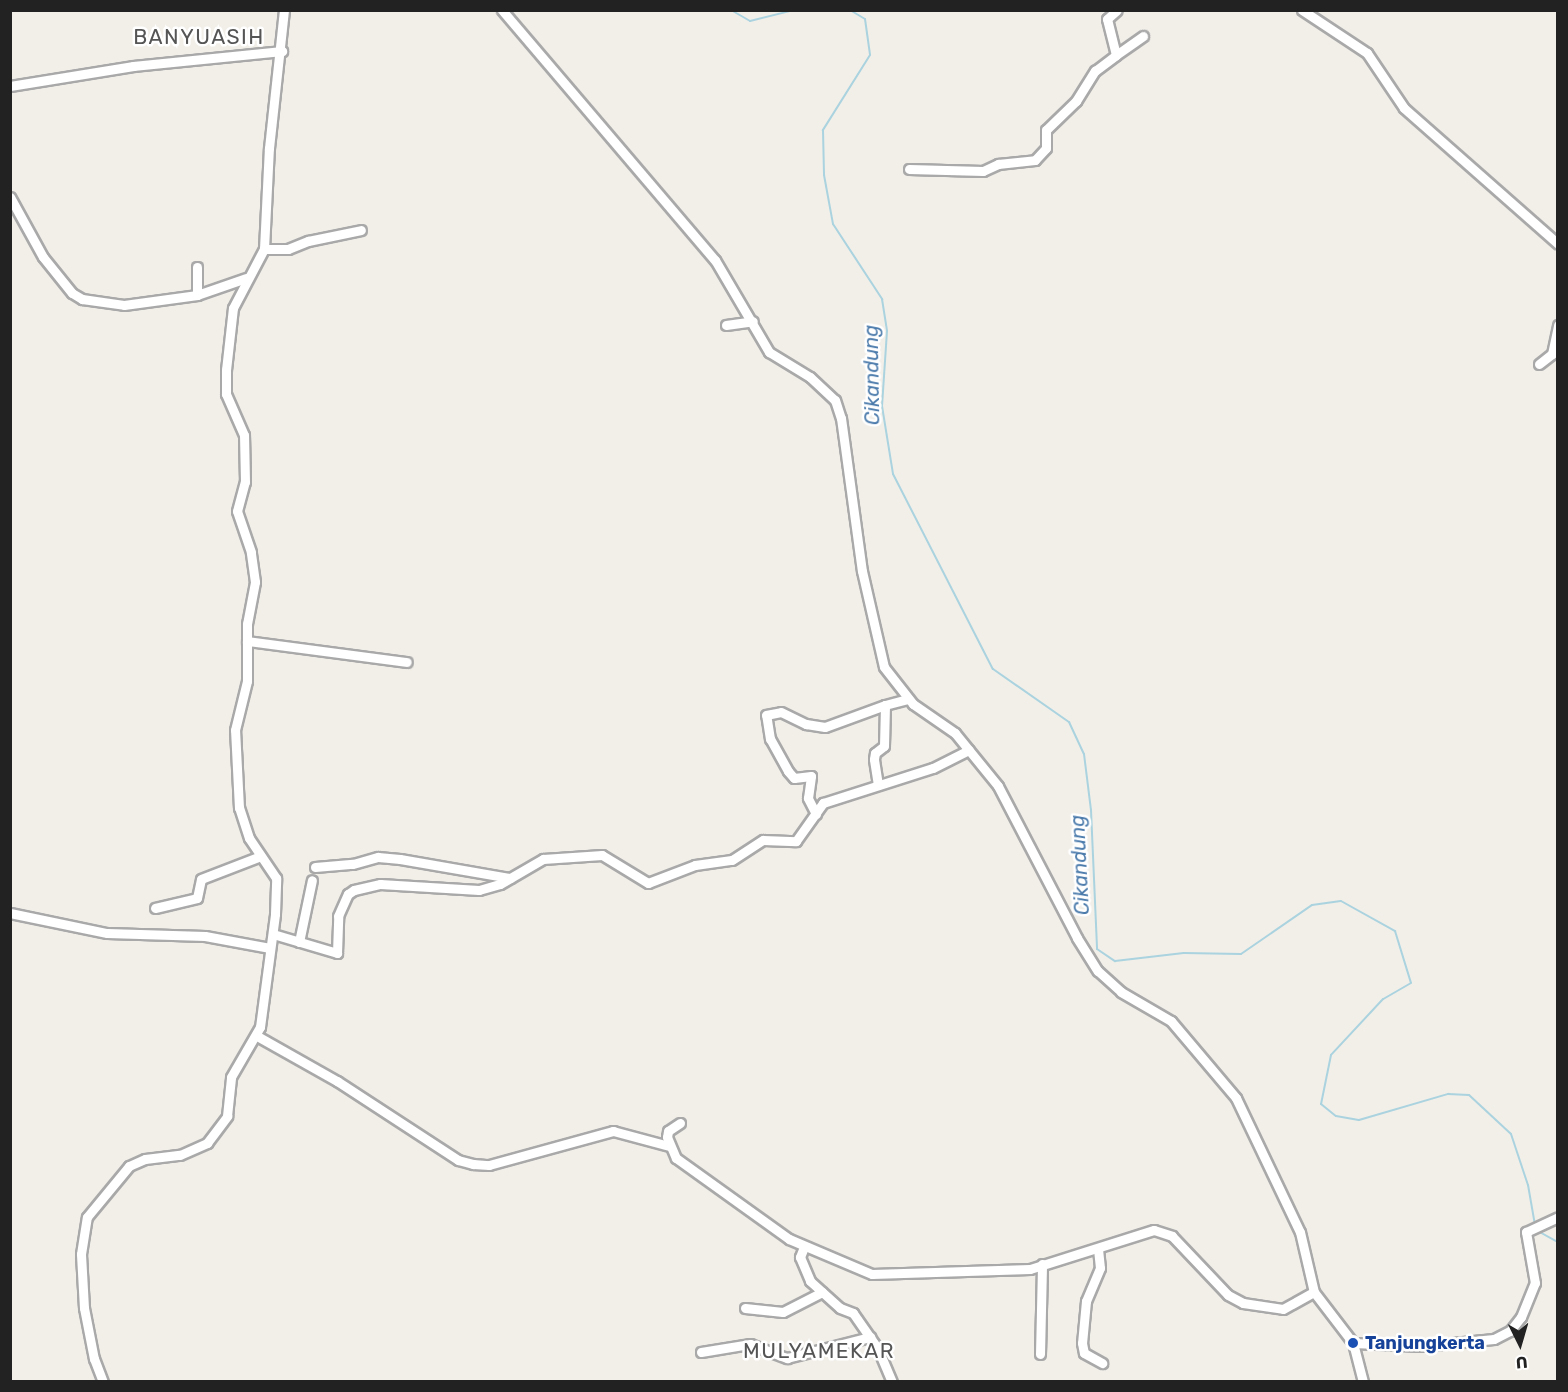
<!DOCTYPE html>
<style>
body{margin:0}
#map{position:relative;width:1568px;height:1392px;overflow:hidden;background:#f2efe9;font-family:Rubik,sans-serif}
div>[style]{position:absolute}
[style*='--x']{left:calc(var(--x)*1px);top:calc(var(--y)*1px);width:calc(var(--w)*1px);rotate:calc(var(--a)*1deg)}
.stream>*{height:2px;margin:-1px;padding:0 1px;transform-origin:1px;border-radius:1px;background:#aad3df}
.roads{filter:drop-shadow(2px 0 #a9a9a9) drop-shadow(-2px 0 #a9a9a9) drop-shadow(0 2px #a9a9a9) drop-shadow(0 -2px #a9a9a9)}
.minor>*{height:9px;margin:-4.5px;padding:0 4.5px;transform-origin:4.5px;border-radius:4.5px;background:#fff}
.dots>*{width:16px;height:16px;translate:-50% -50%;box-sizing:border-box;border:3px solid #fff;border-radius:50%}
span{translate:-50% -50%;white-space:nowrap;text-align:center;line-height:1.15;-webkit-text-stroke:5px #fff;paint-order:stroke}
.transit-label{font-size:18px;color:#164399;font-weight:700}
.left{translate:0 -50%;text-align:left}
.water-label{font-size:20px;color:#4a7aab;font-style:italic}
.quarter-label{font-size:21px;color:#555;letter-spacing:1.5px}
.frame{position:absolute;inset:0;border:12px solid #222;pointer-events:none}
.north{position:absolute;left:1490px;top:1314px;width:60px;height:60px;-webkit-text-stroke:4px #fff;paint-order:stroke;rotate:175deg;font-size:16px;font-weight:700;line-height:24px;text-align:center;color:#222}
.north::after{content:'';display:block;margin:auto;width:21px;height:27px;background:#222;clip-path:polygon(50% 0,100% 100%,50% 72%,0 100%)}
</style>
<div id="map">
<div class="stream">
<div style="--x:731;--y:10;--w:22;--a:30"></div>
<div style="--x:750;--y:21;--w:45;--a:-14"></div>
<div style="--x:850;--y:10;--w:17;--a:31"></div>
<div style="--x:865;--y:19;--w:36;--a:82"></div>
<div style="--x:870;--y:55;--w:89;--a:122.1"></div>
<div style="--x:823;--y:130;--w:45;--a:88.7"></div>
<div style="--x:824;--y:175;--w:50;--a:79.6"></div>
<div style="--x:833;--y:224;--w:90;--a:56.8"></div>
<div style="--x:882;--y:299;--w:32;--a:81"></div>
<div style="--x:887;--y:331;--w:75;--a:93.8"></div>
<div style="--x:882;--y:406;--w:69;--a:80.8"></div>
<div style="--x:893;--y:474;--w:219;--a:62.9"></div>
<div style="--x:993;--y:669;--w:93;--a:34.9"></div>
<div style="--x:1069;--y:722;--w:35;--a:65"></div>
<div style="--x:1084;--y:754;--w:56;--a:82.9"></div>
<div style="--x:1091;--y:810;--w:139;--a:87.5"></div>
<div style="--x:1097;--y:949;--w:22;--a:34"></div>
<div style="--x:1115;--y:961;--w:69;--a:-6.6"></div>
<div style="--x:1184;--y:953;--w:57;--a:1"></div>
<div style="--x:1241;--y:954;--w:86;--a:-34.6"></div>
<div style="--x:1312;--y:905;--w:29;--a:-8"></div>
<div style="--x:1341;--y:901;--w:62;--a:29.1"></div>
<div style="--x:1395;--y:931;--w:54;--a:72.9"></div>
<div style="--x:1411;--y:983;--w:32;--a:150"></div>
<div style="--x:1383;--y:999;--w:76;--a:132.9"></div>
<div style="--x:1331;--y:1055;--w:50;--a:101.5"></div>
<div style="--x:1321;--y:1104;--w:19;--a:39"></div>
<div style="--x:1336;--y:1116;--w:23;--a:10"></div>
<div style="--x:1359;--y:1120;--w:93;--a:-16.3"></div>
<div style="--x:1448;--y:1094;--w:21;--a:3"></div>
<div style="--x:1469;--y:1095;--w:57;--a:42.9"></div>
<div style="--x:1511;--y:1134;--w:54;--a:71.6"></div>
<div style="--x:1528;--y:1185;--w:41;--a:80.1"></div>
<div style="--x:1536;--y:1230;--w:25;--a:29"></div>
</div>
<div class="roads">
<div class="minor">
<div style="--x:502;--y:10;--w:328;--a:49.6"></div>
<div style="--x:715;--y:260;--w:107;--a:59.6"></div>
<div style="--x:769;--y:352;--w:48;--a:31.4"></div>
<div style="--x:810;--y:377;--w:34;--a:43"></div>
<div style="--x:835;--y:400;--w:19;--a:72"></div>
<div style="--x:841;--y:418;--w:154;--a:82.2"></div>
<div style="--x:862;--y:571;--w:98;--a:77.1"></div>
<div style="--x:884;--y:667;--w:47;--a:51.9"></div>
<div style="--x:913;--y:704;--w:51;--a:34.6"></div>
<div style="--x:955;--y:733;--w:68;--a:50.9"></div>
<div style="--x:998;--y:786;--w:171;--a:62.5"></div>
<div style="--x:1077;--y:938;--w:39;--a:58"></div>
<div style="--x:1098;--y:971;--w:31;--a:42"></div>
<div style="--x:1121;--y:992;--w:58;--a:30.1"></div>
<div style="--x:1171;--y:1021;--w:101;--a:49.8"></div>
<div style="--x:1236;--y:1098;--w:148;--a:64.5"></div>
<div style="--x:1300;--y:1232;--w:62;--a:76.9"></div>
<div style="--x:1314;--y:1292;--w:64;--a:52.6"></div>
<div style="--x:1353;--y:1343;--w:40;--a:75.6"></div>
<div style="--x:1302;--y:10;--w:78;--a:33.5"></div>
<div style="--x:1367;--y:53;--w:66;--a:56.1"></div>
<div style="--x:1404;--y:108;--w:205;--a:41.4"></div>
<div style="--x:1116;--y:55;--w:33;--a:-35"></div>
<div style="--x:10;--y:86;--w:125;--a:-9.2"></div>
<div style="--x:133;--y:66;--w:150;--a:-5.7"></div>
<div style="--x:909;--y:169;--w:74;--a:1.5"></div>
<div style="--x:983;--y:171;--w:17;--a:-25"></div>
<div style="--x:998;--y:164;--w:37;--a:-6"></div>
<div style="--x:1035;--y:160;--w:16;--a:-47"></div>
<div style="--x:1046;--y:148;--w:18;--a:-90"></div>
<div style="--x:1046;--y:130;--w:42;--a:-44"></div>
<div style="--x:1076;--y:101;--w:36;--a:-58"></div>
<div style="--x:1095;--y:71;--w:26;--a:-37"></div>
<div style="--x:1116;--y:55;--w:37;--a:-104"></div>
<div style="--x:1107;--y:19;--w:13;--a:-42"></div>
<div style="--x:10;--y:197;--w:68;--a:61.2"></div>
<div style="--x:43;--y:257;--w:46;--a:51.1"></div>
<div style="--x:72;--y:293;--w:12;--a:31"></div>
<div style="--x:82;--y:299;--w:42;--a:8.1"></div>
<div style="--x:124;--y:305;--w:74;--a:-7.8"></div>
<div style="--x:264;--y:249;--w:24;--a:0"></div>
<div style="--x:288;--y:249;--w:22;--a:-22"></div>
<div style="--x:308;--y:241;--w:54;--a:-11.7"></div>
<div style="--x:197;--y:267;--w:28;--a:90"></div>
<div style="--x:197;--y:295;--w:52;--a:-19.1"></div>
<div style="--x:726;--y:325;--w:27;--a:-8"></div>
<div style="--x:1539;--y:364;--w:16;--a:-38"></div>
<div style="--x:1552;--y:354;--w:30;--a:-78"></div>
<div style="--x:247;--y:641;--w:161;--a:7.5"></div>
<div style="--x:878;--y:785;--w:26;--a:-99"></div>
<div style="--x:874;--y:759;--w:6;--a:-81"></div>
<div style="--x:875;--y:753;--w:11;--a:-38"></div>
<div style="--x:884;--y:746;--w:41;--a:-88.6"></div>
<div style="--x:885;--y:705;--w:24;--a:-15"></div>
<div style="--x:816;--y:814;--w:18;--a:-117"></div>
<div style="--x:808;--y:798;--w:22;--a:-82"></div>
<div style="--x:811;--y:776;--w:17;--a:173"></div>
<div style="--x:794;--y:778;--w:9;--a:-131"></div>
<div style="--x:788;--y:771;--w:37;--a:-119"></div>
<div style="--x:770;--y:739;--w:24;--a:-99"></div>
<div style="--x:766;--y:715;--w:15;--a:-11"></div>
<div style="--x:781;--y:712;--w:28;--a:26"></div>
<div style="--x:806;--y:724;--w:19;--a:9"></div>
<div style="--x:825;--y:727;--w:64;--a:-20.1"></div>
<div style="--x:315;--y:867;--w:38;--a:-5"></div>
<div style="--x:353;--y:864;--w:26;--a:-16"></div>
<div style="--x:378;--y:857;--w:22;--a:5"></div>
<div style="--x:400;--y:859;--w:112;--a:9.8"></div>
<div style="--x:155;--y:908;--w:43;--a:-13.4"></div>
<div style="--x:197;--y:898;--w:19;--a:-78"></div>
<div style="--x:201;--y:879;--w:64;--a:-21"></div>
<div style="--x:10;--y:913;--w:99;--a:11.7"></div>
<div style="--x:107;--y:933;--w:98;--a:1.8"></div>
<div style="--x:205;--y:936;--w:66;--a:10.5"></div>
<div style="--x:273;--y:934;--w:67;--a:16.5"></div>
<div style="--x:337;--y:953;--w:37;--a:-88"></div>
<div style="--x:338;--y:916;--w:24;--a:-66"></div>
<div style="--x:348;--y:894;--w:7;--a:-34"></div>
<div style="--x:354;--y:890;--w:27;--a:-13"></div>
<div style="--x:380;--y:884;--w:99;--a:3.5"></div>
<div style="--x:479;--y:890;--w:22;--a:-16"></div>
<div style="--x:500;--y:884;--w:50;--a:-30.2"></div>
<div style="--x:543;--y:859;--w:59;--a:-3.9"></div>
<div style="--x:602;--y:855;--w:54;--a:31.3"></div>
<div style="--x:648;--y:883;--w:50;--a:-21"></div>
<div style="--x:695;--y:865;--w:37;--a:-8"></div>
<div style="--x:732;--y:860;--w:37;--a:-33"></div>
<div style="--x:763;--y:840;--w:33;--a:2"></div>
<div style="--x:796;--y:841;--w:47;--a:-54.6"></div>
<div style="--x:823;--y:803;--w:115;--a:-17.7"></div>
<div style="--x:933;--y:768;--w:40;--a:-26.6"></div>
<div style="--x:299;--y:942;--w:63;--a:-78.2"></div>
<div style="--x:257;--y:1036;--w:92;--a:29.4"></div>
<div style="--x:337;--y:1081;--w:145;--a:33.1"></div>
<div style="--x:458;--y:1160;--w:16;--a:15"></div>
<div style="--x:473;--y:1164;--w:16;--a:4"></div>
<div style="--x:489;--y:1165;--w:129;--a:-15.3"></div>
<div style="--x:613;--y:1131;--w:58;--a:15"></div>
<div style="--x:680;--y:1123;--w:14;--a:146"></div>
<div style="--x:668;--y:1131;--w:6;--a:99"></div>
<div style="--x:667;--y:1137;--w:23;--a:67"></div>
<div style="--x:676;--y:1158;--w:139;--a:35.6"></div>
<div style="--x:789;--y:1239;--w:90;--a:22.9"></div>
<div style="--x:872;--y:1274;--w:158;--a:-1.8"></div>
<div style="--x:1030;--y:1269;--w:130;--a:-17.5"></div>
<div style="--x:1154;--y:1230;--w:19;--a:18"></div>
<div style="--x:1172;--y:1236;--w:81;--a:46.5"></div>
<div style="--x:1228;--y:1295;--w:17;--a:28"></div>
<div style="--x:1243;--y:1303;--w:40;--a:8.5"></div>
<div style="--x:1283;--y:1309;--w:35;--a:-29"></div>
<div style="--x:804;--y:1247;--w:11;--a:112"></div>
<div style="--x:800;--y:1257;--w:26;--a:67"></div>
<div style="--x:810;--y:1281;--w:40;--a:42"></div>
<div style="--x:840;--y:1308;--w:14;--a:21"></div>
<div style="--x:853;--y:1313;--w:44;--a:55.2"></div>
<div style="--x:878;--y:1349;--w:36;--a:67"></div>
<div style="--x:1098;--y:1249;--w:19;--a:84"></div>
<div style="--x:1100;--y:1268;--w:36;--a:113"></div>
<div style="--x:1086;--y:1301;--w:42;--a:95.4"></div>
<div style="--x:1082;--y:1343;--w:10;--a:79"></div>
<div style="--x:1084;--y:1353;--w:21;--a:29"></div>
<div style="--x:745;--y:1308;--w:38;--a:6"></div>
<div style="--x:783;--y:1312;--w:44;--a:-27.1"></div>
<div style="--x:1353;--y:1343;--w:69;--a:2.5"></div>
<div style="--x:1422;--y:1346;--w:72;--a:-5.6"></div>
<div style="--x:1494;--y:1339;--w:18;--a:-27"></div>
<div style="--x:1510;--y:1331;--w:18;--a:-52"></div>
<div style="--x:1521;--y:1317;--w:37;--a:-68"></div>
<div style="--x:1535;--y:1283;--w:52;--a:-100"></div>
<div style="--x:1526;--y:1232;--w:35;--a:-25"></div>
<div style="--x:701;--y:1352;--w:50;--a:-9.3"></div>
<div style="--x:750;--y:1344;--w:40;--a:21"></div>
<div style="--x:787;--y:1358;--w:86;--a:-14.2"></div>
<div style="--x:1040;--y:1354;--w:90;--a:-88.7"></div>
<div style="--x:103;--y:1382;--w:25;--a:-111"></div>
<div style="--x:94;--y:1359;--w:52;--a:-101.1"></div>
<div style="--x:84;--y:1308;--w:54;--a:-93.2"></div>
<div style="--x:81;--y:1254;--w:37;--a:-81"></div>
<div style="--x:87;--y:1217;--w:66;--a:-50.5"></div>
<div style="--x:129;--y:1166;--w:17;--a:-24"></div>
<div style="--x:145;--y:1159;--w:35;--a:-7"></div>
<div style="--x:180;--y:1155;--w:30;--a:-24"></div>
<div style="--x:207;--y:1143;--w:34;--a:-53"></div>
<div style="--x:227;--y:1116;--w:39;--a:-84"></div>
<div style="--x:231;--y:1077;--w:58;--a:-59.9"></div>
<div style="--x:260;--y:1027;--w:114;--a:-82.4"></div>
<div style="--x:275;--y:914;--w:36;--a:-88"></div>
<div style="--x:276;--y:878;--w:48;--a:-124"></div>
<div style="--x:249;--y:838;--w:32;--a:-108"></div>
<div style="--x:239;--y:808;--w:78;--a:-92.9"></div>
<div style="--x:235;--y:730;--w:50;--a:-76.2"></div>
<div style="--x:247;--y:681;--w:57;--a:-90"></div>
<div style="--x:247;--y:624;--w:43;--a:-79.2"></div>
<div style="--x:255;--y:582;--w:30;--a:-98"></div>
<div style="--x:251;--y:552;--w:43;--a:-108.9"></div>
<div style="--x:237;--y:511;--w:30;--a:-75"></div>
<div style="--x:245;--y:482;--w:47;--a:-91.2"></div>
<div style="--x:244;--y:435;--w:45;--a:-113.7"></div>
<div style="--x:226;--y:394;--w:24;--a:-90"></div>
<div style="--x:226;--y:370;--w:62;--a:-83.6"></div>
<div style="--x:233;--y:308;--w:67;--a:-62.3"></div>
<div style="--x:264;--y:249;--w:101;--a:-87.2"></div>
<div style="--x:269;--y:148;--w:139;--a:-83.8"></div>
</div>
</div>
<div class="dots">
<div style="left:1353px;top:1343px;background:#1a4fb4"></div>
</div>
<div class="transit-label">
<span class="left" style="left:1365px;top:1343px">Tanjungkerta</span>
</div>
<div class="water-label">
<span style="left:872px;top:375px;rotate:-91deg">Cikandung</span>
<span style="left:1080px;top:865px;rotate:-93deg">Cikandung</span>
</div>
<div class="quarter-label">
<span style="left:199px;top:37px">BANYUASIH</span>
<span style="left:819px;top:1351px">MULYAMEKAR</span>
</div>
<div class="frame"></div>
<div class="north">U</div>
</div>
